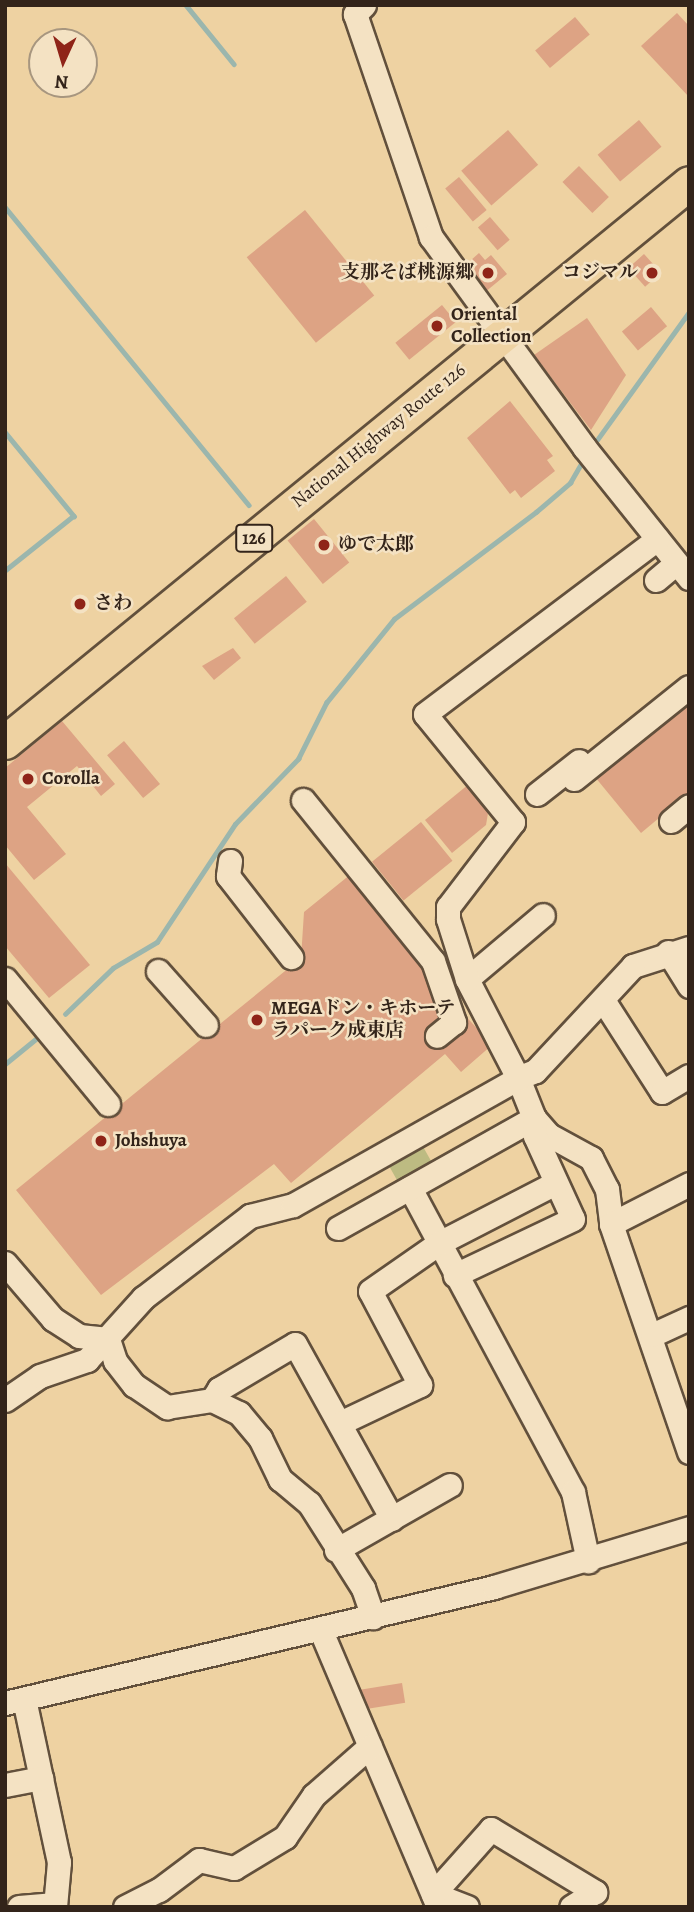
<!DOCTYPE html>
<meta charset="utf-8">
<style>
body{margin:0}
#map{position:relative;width:694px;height:1912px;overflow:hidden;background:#eed2a2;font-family:Alegreya,"Noto Serif JP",serif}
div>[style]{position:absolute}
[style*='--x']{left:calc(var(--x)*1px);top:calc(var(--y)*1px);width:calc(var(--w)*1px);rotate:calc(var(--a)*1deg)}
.green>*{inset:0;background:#bdbb82;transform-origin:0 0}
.stream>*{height:4.5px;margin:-2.25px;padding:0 2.25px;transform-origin:2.25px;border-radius:2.25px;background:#9bb6ad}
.building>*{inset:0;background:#dda384;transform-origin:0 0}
.roads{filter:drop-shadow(2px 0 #62503c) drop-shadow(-2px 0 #62503c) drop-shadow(0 2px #62503c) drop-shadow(0 -2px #62503c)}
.minor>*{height:23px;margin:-11.5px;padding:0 11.5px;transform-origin:11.5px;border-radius:11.5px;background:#f4e2c3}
.highway>*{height:33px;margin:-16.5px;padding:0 16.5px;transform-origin:16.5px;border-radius:16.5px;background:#eed2a2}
.dots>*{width:19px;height:19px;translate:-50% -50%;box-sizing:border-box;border:4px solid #f4e2c3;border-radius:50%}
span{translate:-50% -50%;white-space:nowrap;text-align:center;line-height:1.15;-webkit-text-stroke:5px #f4e2c3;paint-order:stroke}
.shield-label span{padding:2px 5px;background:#f4e2c3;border:2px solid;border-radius:5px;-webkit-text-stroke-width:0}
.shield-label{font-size:18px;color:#33241a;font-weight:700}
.poi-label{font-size:19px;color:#33241a;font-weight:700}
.right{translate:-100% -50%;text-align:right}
.left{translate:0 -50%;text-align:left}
.street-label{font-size:19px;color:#33241a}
.frame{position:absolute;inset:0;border:7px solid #33241a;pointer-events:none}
.north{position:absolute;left:28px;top:28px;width:70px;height:70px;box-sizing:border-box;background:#f4e2c3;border:2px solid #a7967f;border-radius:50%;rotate:184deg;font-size:19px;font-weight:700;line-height:28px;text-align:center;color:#33241a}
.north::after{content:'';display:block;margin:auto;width:24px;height:32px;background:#8f2418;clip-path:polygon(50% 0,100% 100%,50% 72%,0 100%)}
</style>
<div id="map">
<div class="green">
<div style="left:421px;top:1143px;width:25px;height:39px;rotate:61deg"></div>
</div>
<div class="stream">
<div style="--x:186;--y:5;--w:76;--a:50.9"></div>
<div style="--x:5;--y:207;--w:385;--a:50.7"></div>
<div style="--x:5;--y:432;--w:109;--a:50.6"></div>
<div style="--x:74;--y:516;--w:88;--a:141.4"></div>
<div style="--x:597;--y:440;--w:158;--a:-54.3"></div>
<div style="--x:65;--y:1014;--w:66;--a:-43.8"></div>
<div style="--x:113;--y:968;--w:51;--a:-30.6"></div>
<div style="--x:157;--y:942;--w:141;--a:-56.5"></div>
<div style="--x:235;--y:824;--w:91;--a:-45.9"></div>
<div style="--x:298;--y:759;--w:63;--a:-63.4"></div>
<div style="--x:326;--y:703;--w:108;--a:-51"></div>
<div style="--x:394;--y:619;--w:178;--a:-37"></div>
<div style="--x:536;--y:512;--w:45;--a:-40.5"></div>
<div style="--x:570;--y:483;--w:20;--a:-60"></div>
<div style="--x:5;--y:1064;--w:41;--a:-39.1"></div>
</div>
<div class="building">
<div style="clip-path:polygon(677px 13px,689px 26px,689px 97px,641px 46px)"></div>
<div style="left:575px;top:17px;width:23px;height:52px;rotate:50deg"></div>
<div style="left:639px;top:120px;width:35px;height:54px;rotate:50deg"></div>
<div style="left:508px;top:130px;width:46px;height:62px;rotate:49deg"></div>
<div style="left:579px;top:166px;width:43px;height:23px;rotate:46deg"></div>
<div style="left:459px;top:177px;width:43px;height:18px;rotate:50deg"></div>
<div style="left:305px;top:210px;width:110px;height:75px;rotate:51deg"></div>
<div style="left:490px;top:217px;width:30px;height:16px;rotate:49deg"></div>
<div style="clip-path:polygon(479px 253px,485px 260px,491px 255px,507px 274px,484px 293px,468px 274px,475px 268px,470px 261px)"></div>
<div style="left:644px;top:254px;width:25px;height:21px;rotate:48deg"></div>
<div style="left:442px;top:305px;width:22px;height:60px;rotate:51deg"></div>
<div style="left:651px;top:307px;width:25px;height:38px;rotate:50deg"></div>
<div style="clip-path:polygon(587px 318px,626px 375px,591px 430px,534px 355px)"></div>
<div style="clip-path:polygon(510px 401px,553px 456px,547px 460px,555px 471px,521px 498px,515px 490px,510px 494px,467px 438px)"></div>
<div style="left:314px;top:519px;width:56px;height:34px;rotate:51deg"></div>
<div style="left:286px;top:576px;width:33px;height:67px;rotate:51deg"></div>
<div style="clip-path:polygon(233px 648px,241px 658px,214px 680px,202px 666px)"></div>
<div style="clip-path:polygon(689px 701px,689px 793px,641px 833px,595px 777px)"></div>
<div style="clip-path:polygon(62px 721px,115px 784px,101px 796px,77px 766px,27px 807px,66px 854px,34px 880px,5px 845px,5px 768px)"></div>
<div style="left:124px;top:741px;width:56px;height:22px;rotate:50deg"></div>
<div style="clip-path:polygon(469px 784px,489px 807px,486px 825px,452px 853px,425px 820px)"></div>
<div style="left:421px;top:822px;width:50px;height:63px;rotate:51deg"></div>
<div style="clip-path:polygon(367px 861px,442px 955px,462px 1012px,492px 1045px,461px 1072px,445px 1054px,291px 1183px,274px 1164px,101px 1295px,16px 1190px,301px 958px,304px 912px)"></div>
<div style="clip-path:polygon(5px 863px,90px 965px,49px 998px,5px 946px)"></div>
<div style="left:402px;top:1683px;width:20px;height:44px;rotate:81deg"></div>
</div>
<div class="roads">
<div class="minor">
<div style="--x:364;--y:5;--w:13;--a:135"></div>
<div style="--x:355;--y:14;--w:236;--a:71.2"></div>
<div style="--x:431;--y:237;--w:260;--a:53.9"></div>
<div style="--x:584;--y:447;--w:168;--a:51.3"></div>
<div style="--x:656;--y:580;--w:26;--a:-40"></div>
<div style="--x:574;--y:779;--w:147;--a:-38.7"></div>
<div style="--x:537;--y:794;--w:53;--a:-38.2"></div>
<div style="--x:303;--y:800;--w:207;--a:51.1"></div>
<div style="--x:433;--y:961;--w:65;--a:71"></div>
<div style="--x:454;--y:1022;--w:22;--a:141"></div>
<div style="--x:671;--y:821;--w:23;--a:-40"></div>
<div style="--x:230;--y:861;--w:15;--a:98"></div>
<div style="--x:228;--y:876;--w:103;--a:52.1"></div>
<div style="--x:689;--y:948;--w:59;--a:162.2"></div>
<div style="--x:633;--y:966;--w:144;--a:133"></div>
<div style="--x:535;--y:1071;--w:18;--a:158"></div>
<div style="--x:518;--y:1078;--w:43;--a:68.2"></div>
<div style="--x:534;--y:1118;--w:23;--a:49"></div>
<div style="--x:549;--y:1135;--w:48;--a:28.7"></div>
<div style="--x:591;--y:1158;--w:35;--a:63"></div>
<div style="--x:607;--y:1189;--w:35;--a:83"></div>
<div style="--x:611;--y:1224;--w:241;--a:71.1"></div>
<div style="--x:668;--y:952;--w:40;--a:58"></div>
<div style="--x:158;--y:971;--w:72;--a:48.4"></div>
<div style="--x:5;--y:979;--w:162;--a:50.5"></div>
<div style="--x:467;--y:979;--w:99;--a:-40.1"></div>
<div style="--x:603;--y:1000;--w:109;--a:57.3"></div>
<div style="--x:662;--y:1092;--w:31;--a:-31"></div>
<div style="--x:410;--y:1188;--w:345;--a:61.8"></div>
<div style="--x:573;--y:1492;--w:71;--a:77.7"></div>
<div style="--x:611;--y:1224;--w:88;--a:-27.1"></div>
<div style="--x:338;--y:1228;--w:225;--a:-29.3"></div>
<div style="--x:534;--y:1118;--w:18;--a:87"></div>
<div style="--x:535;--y:1136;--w:91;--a:65.4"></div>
<div style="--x:573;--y:1219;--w:131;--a:154.6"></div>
<div style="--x:5;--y:1263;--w:74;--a:49.4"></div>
<div style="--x:53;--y:1319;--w:31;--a:33"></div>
<div style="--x:79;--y:1336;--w:29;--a:6"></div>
<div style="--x:652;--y:1335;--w:41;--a:-24.7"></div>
<div style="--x:108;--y:1339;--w:23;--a:72"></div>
<div style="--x:115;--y:1361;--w:31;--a:52"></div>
<div style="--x:134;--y:1385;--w:40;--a:34"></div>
<div style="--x:167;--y:1407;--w:46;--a:-8.8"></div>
<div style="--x:212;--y:1400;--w:13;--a:-58"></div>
<div style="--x:219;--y:1389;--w:88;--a:-30.6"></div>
<div style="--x:295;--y:1344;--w:200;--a:61"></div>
<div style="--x:5;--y:1400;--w:42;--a:-34.4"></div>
<div style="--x:40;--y:1376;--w:50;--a:-18.8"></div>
<div style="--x:87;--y:1360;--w:84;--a:-47.9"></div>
<div style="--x:143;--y:1298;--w:135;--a:-37.5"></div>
<div style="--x:250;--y:1216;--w:44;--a:-14.3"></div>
<div style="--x:293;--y:1205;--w:258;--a:-29.4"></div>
<div style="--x:518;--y:1078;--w:111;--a:-117.3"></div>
<div style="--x:467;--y:979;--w:63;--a:-107.6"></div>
<div style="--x:448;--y:919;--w:12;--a:-90"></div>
<div style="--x:448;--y:907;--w:107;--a:-52.6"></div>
<div style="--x:513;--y:822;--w:139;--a:-129.2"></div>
<div style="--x:425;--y:714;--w:291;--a:-37"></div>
<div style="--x:212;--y:1400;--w:30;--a:26"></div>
<div style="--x:239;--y:1413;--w:33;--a:50"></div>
<div style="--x:260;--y:1438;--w:46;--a:64"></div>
<div style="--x:280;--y:1479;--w:38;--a:40"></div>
<div style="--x:309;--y:1503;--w:101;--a:57.6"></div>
<div style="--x:363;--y:1588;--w:31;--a:71"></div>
<div style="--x:340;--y:1423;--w:89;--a:-25.4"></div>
<div style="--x:420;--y:1385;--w:106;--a:-118"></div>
<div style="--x:370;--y:1291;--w:84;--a:-34.8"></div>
<div style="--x:439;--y:1243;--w:131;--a:-27.3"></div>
<div style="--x:336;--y:1550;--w:131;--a:-29.7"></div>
<div style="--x:321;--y:1631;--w:300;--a:67"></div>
<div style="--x:24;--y:1699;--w:167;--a:77.9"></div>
<div style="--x:59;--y:1862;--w:45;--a:95.1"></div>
<div style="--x:5;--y:1703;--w:503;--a:-13.34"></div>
<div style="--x:494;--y:1587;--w:204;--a:-16.8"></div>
<div style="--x:5;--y:1785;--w:37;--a:-11"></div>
<div style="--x:19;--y:1907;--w:36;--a:-5"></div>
<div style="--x:125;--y:1907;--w:38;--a:-27"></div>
<div style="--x:159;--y:1890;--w:50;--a:-36.9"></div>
<div style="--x:199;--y:1860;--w:36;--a:13"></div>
<div style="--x:234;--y:1868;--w:60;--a:-31.3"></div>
<div style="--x:285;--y:1837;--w:51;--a:-55.4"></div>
<div style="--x:314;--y:1795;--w:74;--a:-41.2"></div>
<div style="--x:467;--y:1907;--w:36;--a:-159"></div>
<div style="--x:433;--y:1894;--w:87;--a:-48.3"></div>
<div style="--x:491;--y:1829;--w:122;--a:31.2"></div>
<div style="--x:595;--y:1892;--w:28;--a:148"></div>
</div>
<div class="highway">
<div style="--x:5;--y:742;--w:883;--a:-39.26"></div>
</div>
</div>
<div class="dots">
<div style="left:488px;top:273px;background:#8f2418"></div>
<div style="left:652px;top:273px;background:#8f2418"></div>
<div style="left:437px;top:326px;background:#8f2418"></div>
<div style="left:324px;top:545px;background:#8f2418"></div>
<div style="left:80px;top:604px;background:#8f2418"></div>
<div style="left:28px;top:779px;background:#8f2418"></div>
<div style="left:257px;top:1020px;background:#8f2418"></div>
<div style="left:101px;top:1141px;background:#8f2418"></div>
</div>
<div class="shield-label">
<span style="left:254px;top:538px">126</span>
</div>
<div class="poi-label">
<span class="right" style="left:474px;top:273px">支那そば桃源郷</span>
<span class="right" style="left:638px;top:273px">コジマル</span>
<span class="left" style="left:451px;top:326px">Oriental<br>Collection</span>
<span class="left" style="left:338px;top:545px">ゆで太郎</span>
<span class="left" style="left:94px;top:604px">さわ</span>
<span class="left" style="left:42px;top:779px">Corolla</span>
<span class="left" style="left:271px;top:1020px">MEGAドン・キホーテ<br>ラパーク成東店</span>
<span class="left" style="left:115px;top:1141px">Johshuya</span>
</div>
<div class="street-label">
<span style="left:379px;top:436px;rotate:-39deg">National Highway Route 126</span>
</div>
<div class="frame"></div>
<div class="north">N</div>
</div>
